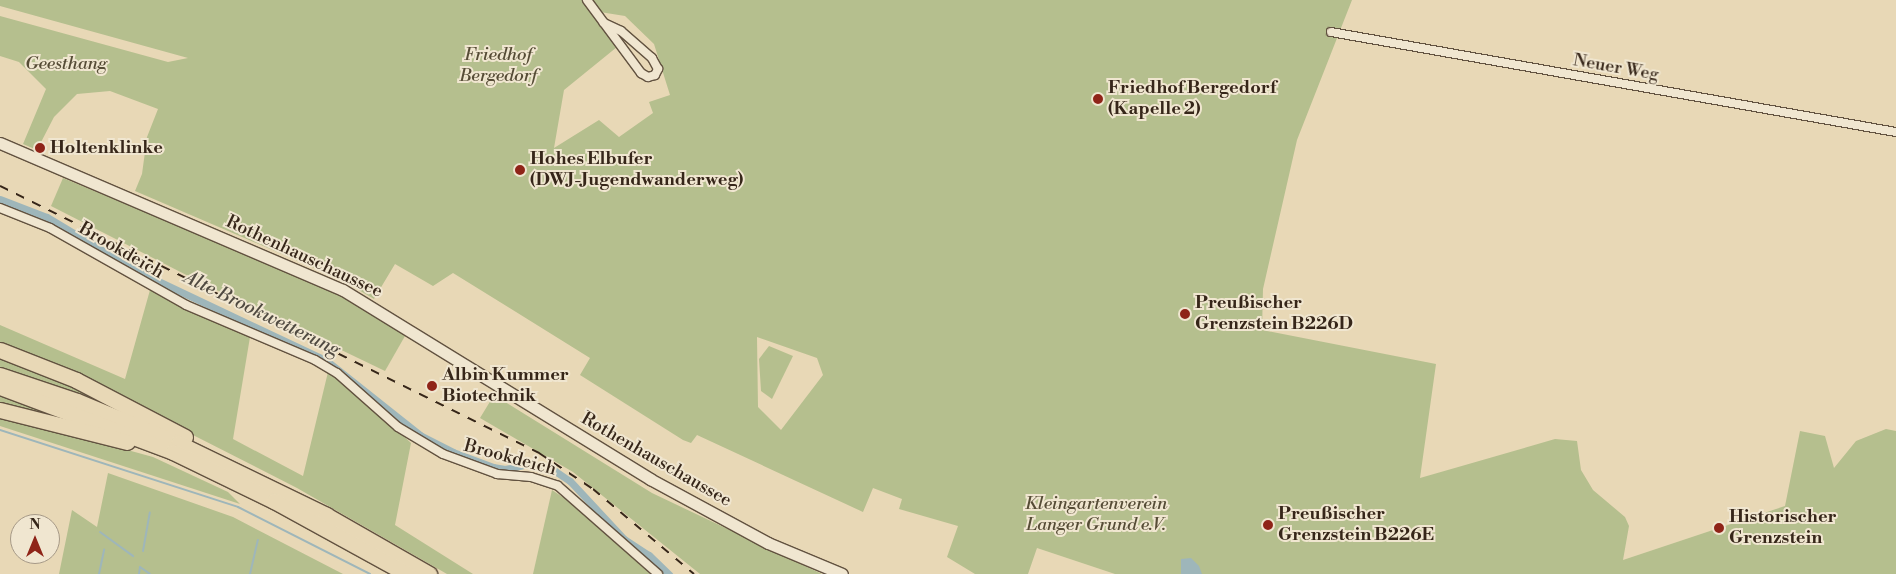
<!DOCTYPE html>
<meta charset="utf-8">
<style>
body{margin:0}
#map{position:relative;width:1896px;height:574px;overflow:hidden;background:#e8d8b6;font-family:"Libre Bodoni",serif}
div>[style]{position:absolute}
[style*='--x']{left:calc(var(--x)*1px);top:calc(var(--y)*1px);width:calc(var(--w)*1px);rotate:calc(var(--a)*1deg)}
.green>*{inset:0;background:#b5bf8e}
.water>*{inset:0;background:#9eb6ba}
.stream>*{height:2px;margin:-1px;padding:0 1px;transform-origin:1px;border-radius:1px;background:#9eb6ba}
.canal>*{height:7px;margin:-3.5px;padding:0 3.5px;transform-origin:3.5px;border-radius:3.5px;background:#9eb6ba}
.roads{filter:drop-shadow(1px 0 #625240) drop-shadow(-1px 0 #625240) drop-shadow(0 1px #625240) drop-shadow(0 -1px #625240)}
.minor>*{height:8px;margin:-4px;padding:0 4px;transform-origin:4px;border-radius:4px;background:#f0e6d0}
.secondary>*{height:11px;margin:-5.5px;padding:0 5.5px;transform-origin:5.5px;border-radius:5.5px;background:#f0e6d0}
.motorway>*{height:15px;margin:-7.5px;padding:0 7.5px;transform-origin:7.5px;border-radius:7.5px;background:#e8d8b6}
.rail>*{height:2px;margin-top:-1px;transform-origin:0;background:repeating-linear-gradient(90deg,#362619 0 9px,transparent 0 18px)}
.dots>*{width:14px;height:14px;translate:-50% -50%;box-sizing:border-box;border:2px solid #f0e6d0;border-radius:50%}
span{translate:-50% -50%;white-space:nowrap;text-align:center;line-height:1.15;-webkit-text-stroke:4px #f0e6d0;paint-order:stroke}
.park-label{font-size:18px;color:#564c36;font-style:italic}
.street-label{font-size:18px;color:#362619}
.poi-label{font-size:18px;color:#362619;font-weight:700}
.left{translate:0 -50%;text-align:left}
.water-label{font-size:19px;color:#504a41;font-style:italic}
.north{position:absolute;left:10px;top:514px;width:50px;height:50px;box-sizing:border-box;background:#f0e6d0;border:1px solid #a69987;border-radius:50%;rotate:0deg;font-size:14px;font-weight:700;line-height:20px;text-align:center;color:#362619}
.north::after{content:'';display:block;margin:auto;width:18px;height:22px;background:#8f2418;clip-path:polygon(50% 0,100% 100%,50% 72%,0 100%)}
</style>
<div id="map">
<div class="green">
<div style="clip-path:polygon(evenodd,0 0,583px 0,617px 47px,564px 90px,554px 148px,599px 120px,619px 137px,653px 113px,649px 102px,670px 95px,654px 44px,625px 16px,600px 12px,591px 0,1352px 0,1297px 140px,1263px 289px,1262px 330px,1436px 364px,1420px 478px,1555px 439px,1577px 441px,1581px 470px,1593px 490px,1625px 517px,1629px 526px,1623px 560px,1785px 506px,1800px 431px,1825px 436px,1834px 468px,1856px 441px,1886px 429px,1896px 431px,1896px 574px,1115px 574px,1037px 548px,1028px 574px,975px 574px,947px 557px,958px 526px,899px 509px,902px 499px,873px 488px,863px 512px,697px 435px,691px 443px,683px 440px,580px 375px,590px 358px,453px 273px,433px 286px,395px 264px,374px 299px,340px 279px,135px 191px,142px 174px,147px 137px,158px 109px,110px 91px,77px 94px,54px 117px,37px 150px,23px 144px,46px 89px,19px 62px,0 56px,0 16px,168px 62px,188px 58px,0 6px,0 0,757px 337px,817px 358px,823px 375px,781px 430px,758px 407px,757px 337px)"></div>
<div style="clip-path:polygon(63px 178px,316px 283px,364px 307px,405px 336px,385px 371px,204px 284px,51px 206px)"></div>
<div style="clip-path:polygon(150px 290px,186px 310px,250px 337px,233px 439px,303px 476px,328px 372px,346px 383px,411px 443px,395px 525px,473px 574px,447px 574px,297px 488px,191px 434px,0 345px,0 325px,125px 379px)"></div>
<div style="clip-path:polygon(769px 346px,793px 356px,772px 399px,761px 391px,759px 359px)"></div>
<div style="clip-path:polygon(0 356px,45px 372px,147px 420px,0 368px)"></div>
<div style="clip-path:polygon(494px 395px,652px 493px,822px 574px,700px 574px,573px 472px,480px 418px)"></div>
<div style="clip-path:polygon(0 396px,46px 411px,72px 421px,0 406px)"></div>
<div style="clip-path:polygon(0 415px,153px 457px,228px 492px,240px 504px,0 426px)"></div>
<div style="clip-path:polygon(108px 473px,233px 517px,343px 574px,59px 574px,72px 510px,97px 527px)"></div>
<div style="clip-path:polygon(552px 490px,573px 504px,650px 574px,533px 574px)"></div>
</div>
<div class="water">
<div style="clip-path:polygon(1191px 558px,1199px 566px,1202px 574px,1181px 574px,1181px 559px)"></div>
</div>
<div class="stream">
<div style="--x:0;--y:430;--w:250;--a:17.9"></div>
<div style="--x:238;--y:507;--w:148;--a:26.9"></div>
<div style="--x:100;--y:532;--w:41;--a:36"></div>
<div style="--x:143;--y:551;--w:39;--a:-80"></div>
<div style="--x:99;--y:574;--w:25;--a:-78"></div>
<div style="--x:139;--y:574;--w:7;--a:-82"></div>
<div style="--x:140;--y:567;--w:12;--a:35"></div>
<div style="--x:250;--y:574;--w:35;--a:-77"></div>
</div>
<div class="canal">
<div style="--x:0;--y:199;--w:50;--a:21"></div>
<div style="--x:47;--y:217;--w:105;--a:31"></div>
<div style="--x:137;--y:271;--w:210;--a:25.3"></div>
<div style="--x:327;--y:361;--w:119;--a:38.5"></div>
<div style="--x:420;--y:435;--w:37;--a:27"></div>
<div style="--x:453;--y:452;--w:43;--a:20.6"></div>
<div style="--x:493;--y:467;--w:12;--a:9"></div>
<div style="--x:505;--y:469;--w:24;--a:-12"></div>
<div style="--x:528;--y:464;--w:28;--a:15"></div>
<div style="--x:555;--y:471;--w:18;--a:34"></div>
<div style="--x:570;--y:481;--w:79;--a:47"></div>
<div style="--x:624;--y:539;--w:30;--a:33"></div>
<div style="--x:649;--y:555;--w:28;--a:44"></div>
</div>
<div class="roads">
<div class="minor">
<div style="--x:587;--y:0;--w:91;--a:53.5"></div>
<div style="--x:641;--y:73;--w:8;--a:30"></div>
<div style="--x:648;--y:77;--w:7;--a:-16"></div>
<div style="--x:655;--y:75;--w:7;--a:-63"></div>
<div style="--x:658;--y:69;--w:13;--a:-119"></div>
<div style="--x:652;--y:58;--w:41;--a:-138.9"></div>
<div style="--x:621;--y:31;--w:19;--a:-155"></div>
<div style="--x:1331;--y:32;--w:574;--a:10.04"></div>
<div style="--x:0;--y:208;--w:54;--a:21.8"></div>
<div style="--x:50;--y:228;--w:156;--a:29.5"></div>
<div style="--x:186;--y:305;--w:140;--a:23.1"></div>
<div style="--x:315;--y:360;--w:26;--a:31"></div>
<div style="--x:337;--y:373;--w:81;--a:41.5"></div>
<div style="--x:398;--y:427;--w:52;--a:31"></div>
<div style="--x:443;--y:454;--w:58;--a:20.3"></div>
<div style="--x:497;--y:474;--w:34;--a:5"></div>
<div style="--x:531;--y:477;--w:28;--a:18"></div>
<div style="--x:558;--y:486;--w:133;--a:41.3"></div>
</div>
<div class="secondary">
<div style="--x:0;--y:143;--w:373;--a:23.2"></div>
<div style="--x:343;--y:290;--w:361;--a:31.6"></div>
<div style="--x:650;--y:479;--w:134;--a:28.5"></div>
<div style="--x:768;--y:543;--w:80;--a:22.7"></div>
</div>
<div class="motorway">
<div style="--x:0;--y:350;--w:82;--a:21.5"></div>
<div style="--x:76;--y:380;--w:123;--a:27.6"></div>
<div style="--x:0;--y:375;--w:81;--a:18.7"></div>
<div style="--x:77;--y:401;--w:109;--a:22.6"></div>
<div style="--x:178;--y:443;--w:165;--a:25.9"></div>
<div style="--x:326;--y:515;--w:119;--a:29.8"></div>
<div style="--x:0;--y:387;--w:185;--a:20.6"></div>
<div style="--x:173;--y:452;--w:112;--a:25.9"></div>
<div style="--x:274;--y:501;--w:152;--a:28.8"></div>
<div style="--x:0;--y:410;--w:131;--a:14.1"></div>
</div>
</div>
<div class="rail">
<div style="--x:0;--y:186;--w:602;--a:26.35"></div>
<div style="--x:539;--y:453;--w:65;--a:33.7"></div>
<div style="--x:593;--y:489;--w:132;--a:40.1"></div>
</div>
<div class="dots">
<div style="left:1098px;top:99px;background:#8f2418"></div>
<div style="left:40px;top:148px;background:#8f2418"></div>
<div style="left:520px;top:170px;background:#8f2418"></div>
<div style="left:1185px;top:314px;background:#8f2418"></div>
<div style="left:432px;top:386px;background:#8f2418"></div>
<div style="left:1268px;top:525px;background:#8f2418"></div>
<div style="left:1719px;top:528px;background:#8f2418"></div>
</div>
<div class="park-label">
<span style="left:498px;top:66px">Friedhof<br>Bergedorf</span>
<span style="left:66px;top:64px">Geesthang</span>
<span style="left:1096px;top:515px">Kleingartenverein<br>Langer Grund e.V.</span>
</div>
<div class="street-label">
<span style="left:1616px;top:68px;rotate:10deg">Neuer Weg</span>
<span style="left:121px;top:251px;rotate:30deg">Brookdeich</span>
<span style="left:304px;top:257px;rotate:25deg">Rothenhauschaussee</span>
<span style="left:510px;top:458px;rotate:15deg">Brookdeich</span>
<span style="left:656px;top:460px;rotate:30deg">Rothenhauschaussee</span>
</div>
<div class="poi-label">
<span class="left" style="left:1108px;top:99px">Friedhof Bergedorf<br>(Kapelle 2)</span>
<span class="left" style="left:50px;top:148px">Holtenklinke</span>
<span class="left" style="left:530px;top:170px">Hohes Elbufer<br>(DWJ-Jugendwanderweg)</span>
<span class="left" style="left:1195px;top:314px">Preußischer<br>Grenzstein B226D</span>
<span class="left" style="left:442px;top:386px">Albin Kummer<br>Biotechnik</span>
<span class="left" style="left:1278px;top:525px">Preußischer<br>Grenzstein B226E</span>
<span class="left" style="left:1729px;top:528px">Historischer<br>Grenzstein</span>
</div>
<div class="water-label">
<span style="left:262px;top:314px;rotate:26deg">Alte Brookwetterung</span>
</div>
<div class="north">N</div>
</div>
